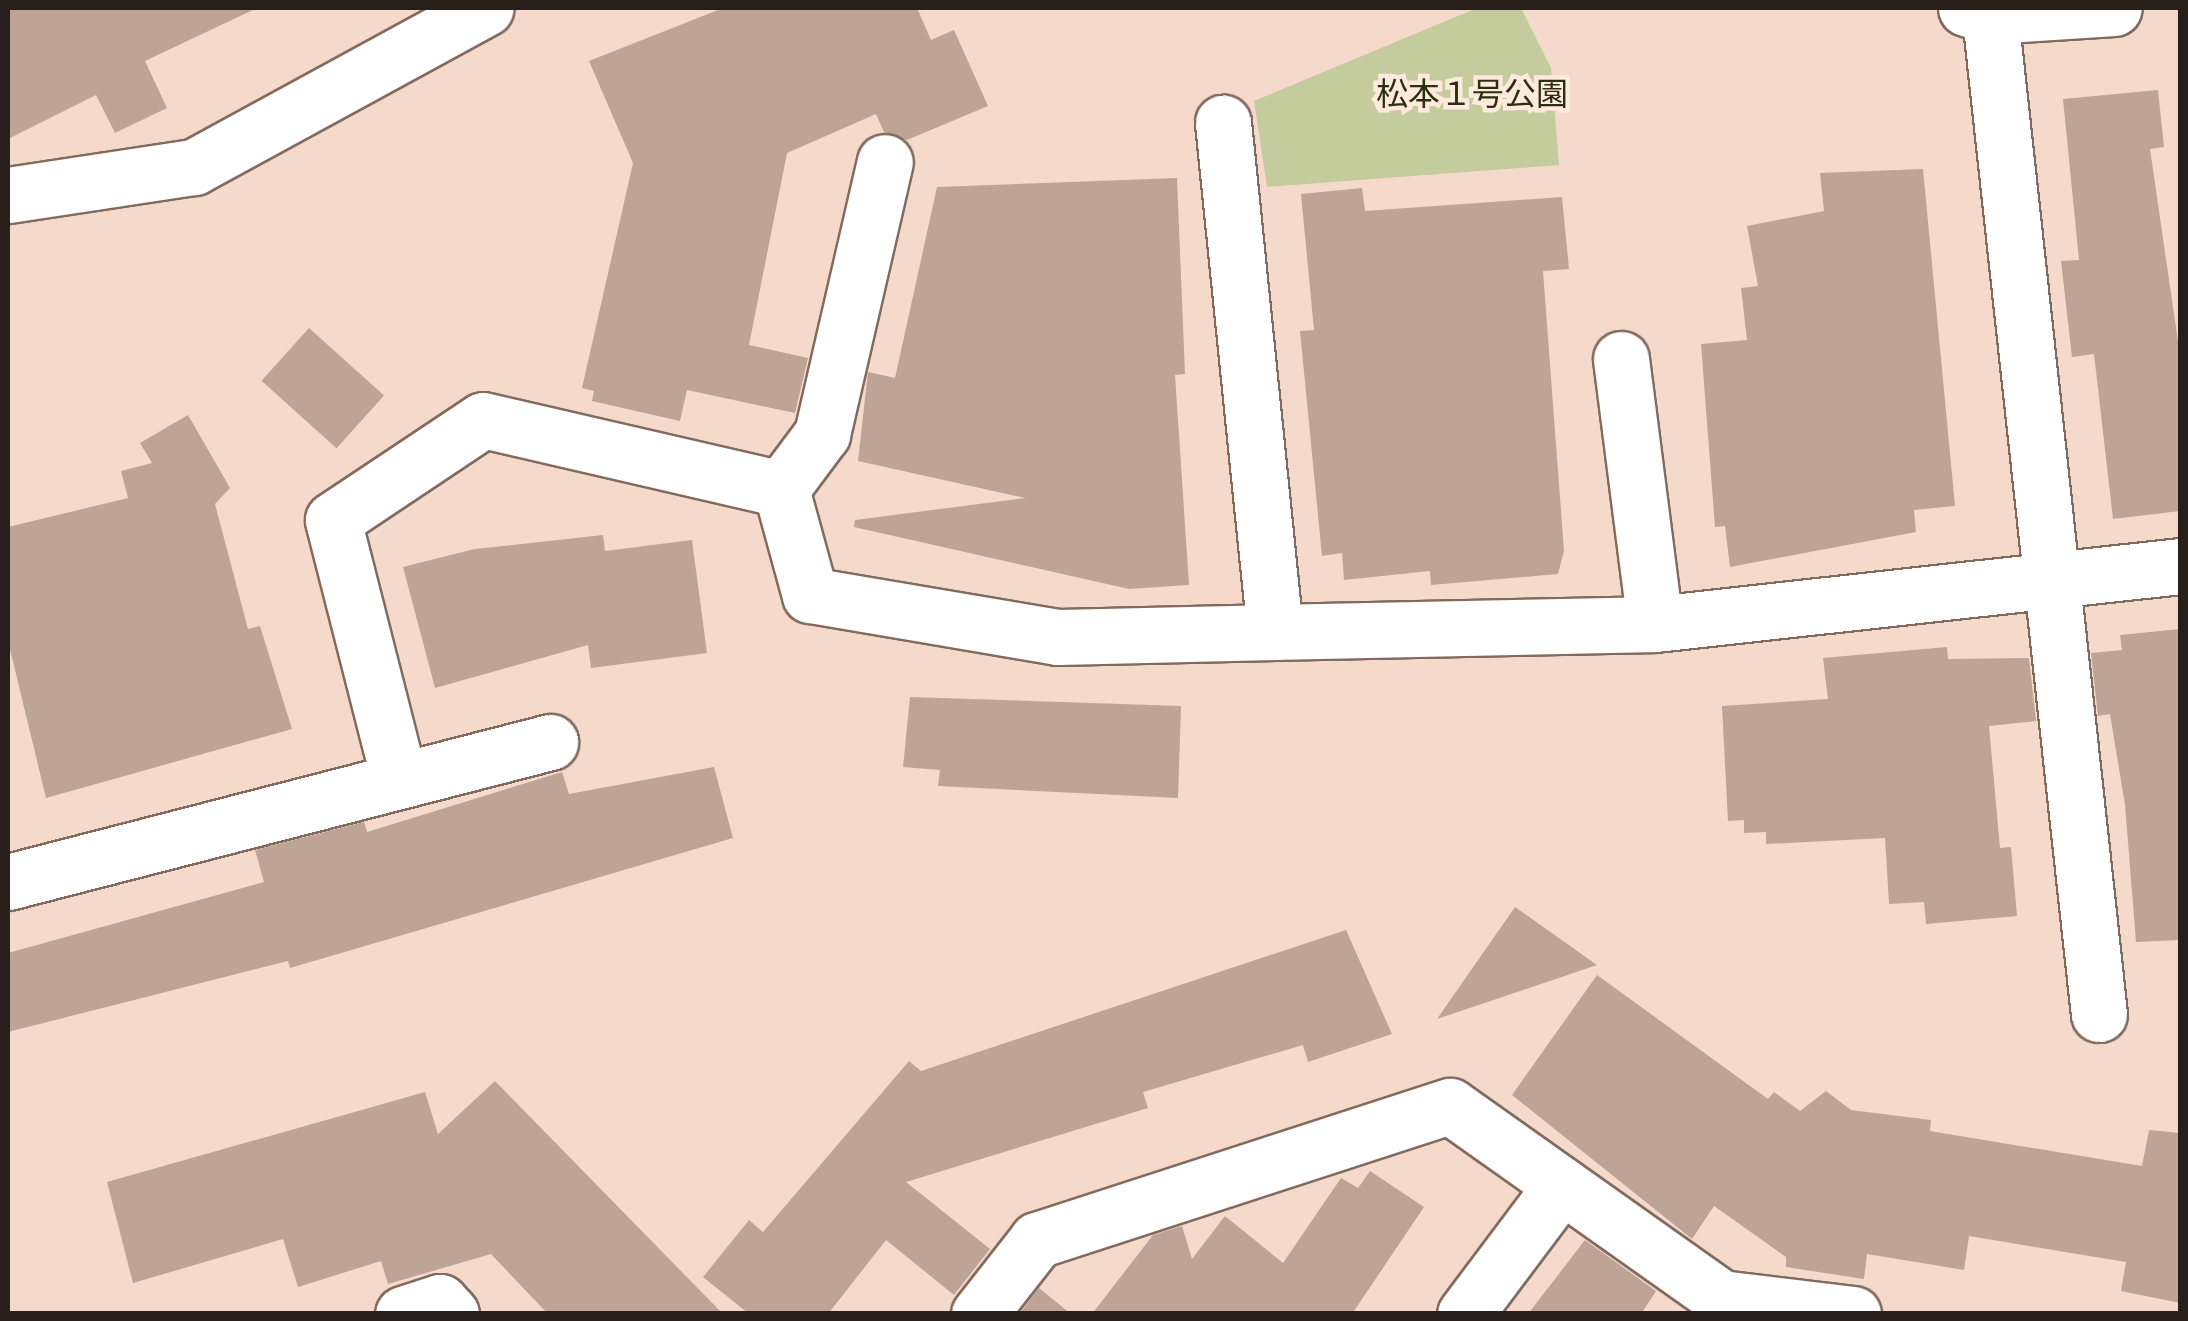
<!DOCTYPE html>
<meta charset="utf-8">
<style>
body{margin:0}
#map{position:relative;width:2188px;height:1321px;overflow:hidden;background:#f5dacc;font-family:Roboto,"Noto Sans JP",sans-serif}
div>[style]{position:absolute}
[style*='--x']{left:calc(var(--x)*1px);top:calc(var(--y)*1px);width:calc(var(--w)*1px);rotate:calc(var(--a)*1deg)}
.green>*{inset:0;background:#c4cb9c}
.building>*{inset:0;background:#bda496;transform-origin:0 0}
.roads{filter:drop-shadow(2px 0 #826b5e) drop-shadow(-2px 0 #826b5e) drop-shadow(0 2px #826b5e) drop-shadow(0 -2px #826b5e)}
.street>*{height:55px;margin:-27.5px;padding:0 27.5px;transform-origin:27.5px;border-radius:27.5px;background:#fff}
span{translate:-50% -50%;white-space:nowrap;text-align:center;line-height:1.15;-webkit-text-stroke:9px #fee9dd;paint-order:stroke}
.park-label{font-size:32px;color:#2c2f0f}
.frame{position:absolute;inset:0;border:10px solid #291f1a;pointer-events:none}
</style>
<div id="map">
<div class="green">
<div style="clip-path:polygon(1477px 8px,1521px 8px,1551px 68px,1559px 165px,1267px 187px,1254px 101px)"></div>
</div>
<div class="building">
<div style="clip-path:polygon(8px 8px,257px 8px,145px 61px,167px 108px,115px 133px,96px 95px,8px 139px)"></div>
<div style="clip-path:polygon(723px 8px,917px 8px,931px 40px,954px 30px,988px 106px,907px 140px,884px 132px,876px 114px,787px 153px,749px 345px,808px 358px,795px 413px,687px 390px,680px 421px,592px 401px,594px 391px,582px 388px,633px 163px,589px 61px)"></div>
<div style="clip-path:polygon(2158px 90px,2164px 147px,2150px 149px,2180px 355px,2180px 511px,2113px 519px,2094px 354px,2072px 357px,2061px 261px,2079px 260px,2063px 99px)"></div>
<div style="clip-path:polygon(1923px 169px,1955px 506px,1914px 510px,1916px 532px,1730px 567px,1725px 526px,1715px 527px,1701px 344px,1747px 340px,1741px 288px,1758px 286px,1747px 226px,1824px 211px,1820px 173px)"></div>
<div style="clip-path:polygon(1177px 178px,1185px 374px,1175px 375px,1189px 585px,1129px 589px,854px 527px,855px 520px,1025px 498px,858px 461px,868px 372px,895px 378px,937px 187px)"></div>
<div style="clip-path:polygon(1362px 188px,1365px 211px,1562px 197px,1569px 269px,1543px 271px,1564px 551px,1558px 574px,1431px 585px,1430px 571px,1344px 580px,1342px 553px,1322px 556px,1300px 331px,1314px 330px,1301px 194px)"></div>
<div style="left:309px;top:328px;width:101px;height:71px;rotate:42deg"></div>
<div style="clip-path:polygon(188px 415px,230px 488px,215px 504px,248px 629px,260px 626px,292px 729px,46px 798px,8px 641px,8px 527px,128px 498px,121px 471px,152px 463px,140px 443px)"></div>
<div style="clip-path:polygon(603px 535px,605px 551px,692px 540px,707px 653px,591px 668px,588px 645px,435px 688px,403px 567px,475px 549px)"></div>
<div style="clip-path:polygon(2180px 629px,2180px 940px,2136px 942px,2125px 805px,2110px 714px,2098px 716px,2091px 653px,2122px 650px,2120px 635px)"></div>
<div style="clip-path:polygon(1947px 647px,1948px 659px,2029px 658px,2036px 721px,1989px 726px,2000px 848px,2011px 847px,2017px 916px,1926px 924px,1924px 902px,1889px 904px,1885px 838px,1766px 844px,1766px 832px,1744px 833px,1744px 820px,1728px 821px,1722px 706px,1828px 699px,1823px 658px)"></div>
<div style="clip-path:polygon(910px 697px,1181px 706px,1178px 798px,938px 786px,940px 770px,903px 767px)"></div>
<div style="clip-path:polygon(714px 767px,733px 838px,290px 968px,288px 961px,8px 1032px,8px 953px,264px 882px,255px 850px,364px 822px,367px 832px,562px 772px,569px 794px)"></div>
<div style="clip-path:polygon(1515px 907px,1597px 965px,1437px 1019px)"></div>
<div style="clip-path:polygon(1346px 930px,1392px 1034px,1308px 1062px,1303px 1045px,1143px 1092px,1148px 1108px,906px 1182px,990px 1249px,954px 1295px,886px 1240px,828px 1314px,749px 1314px,703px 1277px,749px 1220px,763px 1232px,909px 1061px,921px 1071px)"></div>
<div style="clip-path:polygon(1597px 975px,1768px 1099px,1774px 1092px,1800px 1111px,1826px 1091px,1851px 1110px,1931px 1120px,1930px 1131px,2142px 1166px,2149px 1130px,2180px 1133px,2180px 1303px,2121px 1291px,2126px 1262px,1969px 1236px,1964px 1270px,1867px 1254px,1864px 1279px,1786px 1267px,1786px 1257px,1714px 1206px,1692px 1239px,1512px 1095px)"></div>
<div style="clip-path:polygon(495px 1081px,723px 1314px,548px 1314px,491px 1254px,388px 1284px,381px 1261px,298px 1287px,283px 1239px,133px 1283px,107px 1182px,425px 1092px,438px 1134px)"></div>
<div style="clip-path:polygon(1370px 1171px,1424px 1207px,1352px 1314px,1092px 1314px,1153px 1235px,1182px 1226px,1192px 1259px,1225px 1216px,1283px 1263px,1341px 1178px,1358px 1188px)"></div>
<div style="clip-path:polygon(1585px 1240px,1656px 1291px,1641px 1314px,1528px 1314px)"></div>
<div style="clip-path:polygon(1039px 1288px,1071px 1314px,1019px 1314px)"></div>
</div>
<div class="roads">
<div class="street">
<div style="--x:1966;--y:8;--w:25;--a:18"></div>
<div style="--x:1990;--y:16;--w:124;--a:-3.7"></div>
<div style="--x:1990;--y:16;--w:1004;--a:83.77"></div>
<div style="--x:8;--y:195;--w:188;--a:-8.6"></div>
<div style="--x:194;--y:167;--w:332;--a:-28.6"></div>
<div style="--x:1621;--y:359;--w:267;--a:82.7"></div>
<div style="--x:781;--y:489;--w:69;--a:-53.3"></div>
<div style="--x:822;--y:434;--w:279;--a:-77"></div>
<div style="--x:1275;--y:632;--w:380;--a:-1.2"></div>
<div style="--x:1655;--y:624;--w:528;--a:-6.3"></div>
<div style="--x:399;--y:779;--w:267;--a:-104.3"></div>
<div style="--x:333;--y:520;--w:180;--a:-33.7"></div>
<div style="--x:483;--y:420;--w:306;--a:13"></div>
<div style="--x:781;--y:489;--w:110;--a:74.7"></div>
<div style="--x:810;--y:595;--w:252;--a:9.6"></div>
<div style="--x:1058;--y:637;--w:217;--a:-1.3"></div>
<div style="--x:1275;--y:632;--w:512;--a:-95.83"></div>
<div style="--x:8;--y:882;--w:560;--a:-14.48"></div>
<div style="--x:403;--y:1314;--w:39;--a:-18"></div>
<div style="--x:440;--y:1302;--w:16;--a:47"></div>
<div style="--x:979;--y:1314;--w:94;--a:-51.9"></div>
<div style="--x:1037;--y:1240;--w:434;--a:-18"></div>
<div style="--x:1450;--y:1106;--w:332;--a:35.3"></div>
<div style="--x:1721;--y:1298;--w:133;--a:6.9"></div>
<div style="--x:1465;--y:1314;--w:161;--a:-53.1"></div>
</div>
</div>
<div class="park-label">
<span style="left:1472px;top:94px">松本１号公園</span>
</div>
<div class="frame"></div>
</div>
